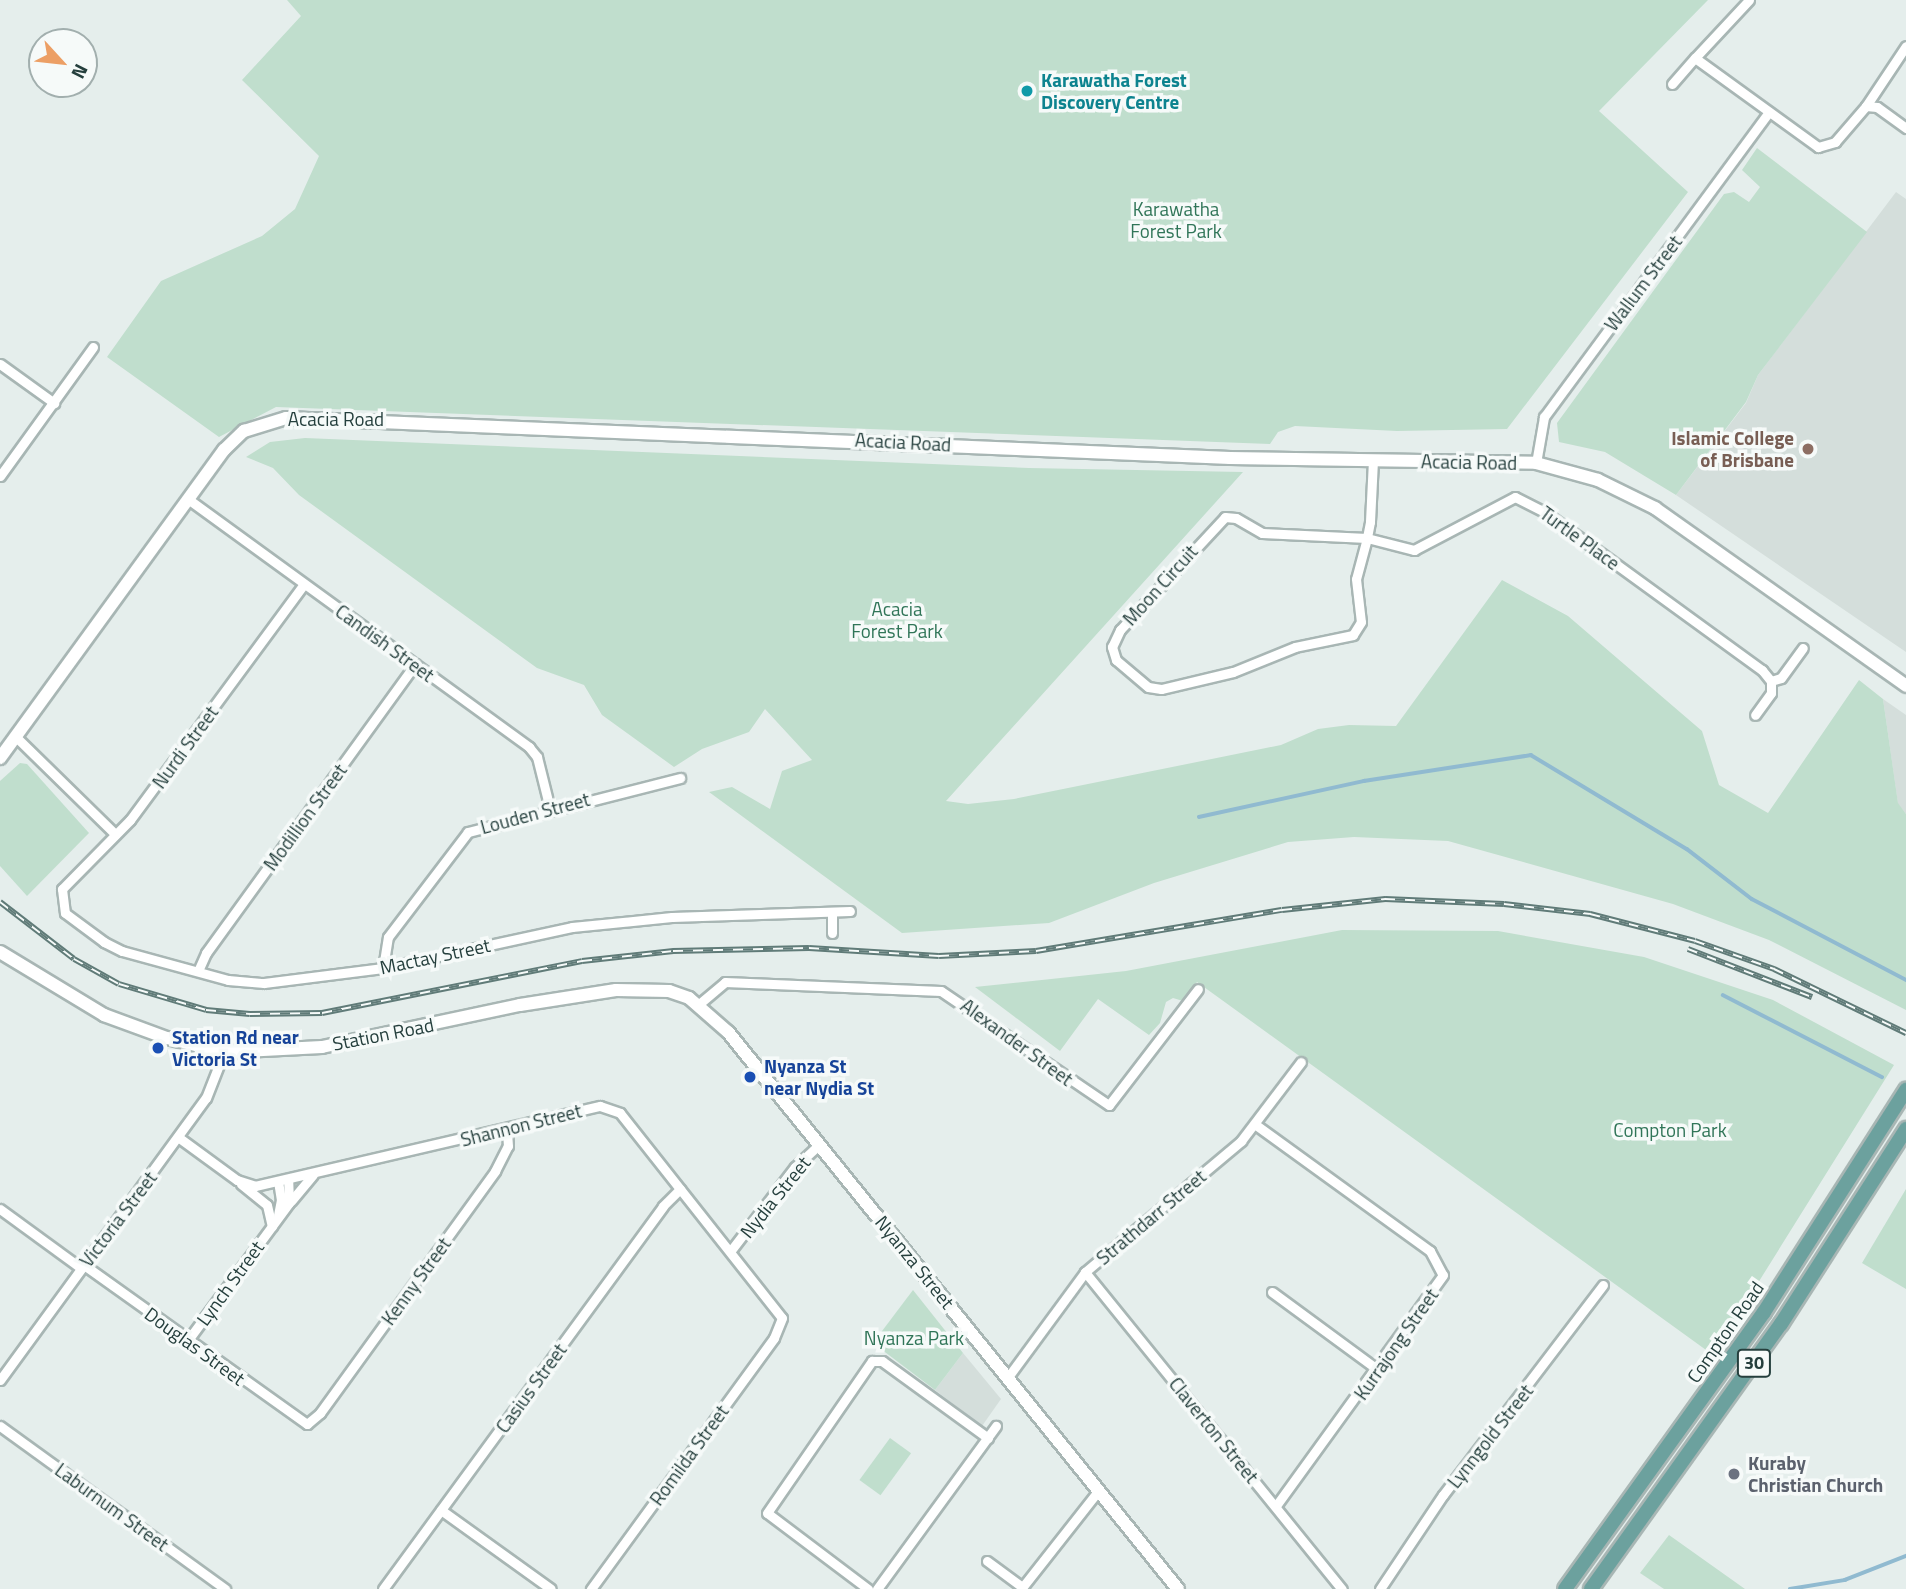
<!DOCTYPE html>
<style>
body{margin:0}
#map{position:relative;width:1906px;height:1589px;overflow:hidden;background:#e5eeec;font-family:"Titillium Web",sans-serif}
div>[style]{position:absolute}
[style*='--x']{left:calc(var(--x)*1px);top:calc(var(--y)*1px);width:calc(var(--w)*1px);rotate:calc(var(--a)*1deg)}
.built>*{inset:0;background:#d4dedb}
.green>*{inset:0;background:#c0decd;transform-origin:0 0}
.stream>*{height:3.5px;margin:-1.75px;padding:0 1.75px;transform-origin:1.75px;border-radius:1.75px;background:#90bad0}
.roads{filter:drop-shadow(2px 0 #a8b6b4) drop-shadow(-2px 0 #a8b6b4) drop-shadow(0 2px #a8b6b4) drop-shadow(0 -2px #a8b6b4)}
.street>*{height:9px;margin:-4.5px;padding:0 4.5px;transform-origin:4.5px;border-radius:4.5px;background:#fff}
.secondary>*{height:12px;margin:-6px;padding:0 6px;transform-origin:6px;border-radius:6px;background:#fff}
.primary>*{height:14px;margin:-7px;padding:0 7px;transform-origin:7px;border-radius:7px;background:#6ca19e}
.rail>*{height:6px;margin-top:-3px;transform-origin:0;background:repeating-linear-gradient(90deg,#f6faf9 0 10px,#607b78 0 20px);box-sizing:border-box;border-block:2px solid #607b78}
.dots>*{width:19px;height:19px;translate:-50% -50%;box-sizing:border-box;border:4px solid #f6faf9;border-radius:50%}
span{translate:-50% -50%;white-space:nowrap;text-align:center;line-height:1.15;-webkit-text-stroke:7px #f6faf9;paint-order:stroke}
.shield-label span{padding:2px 5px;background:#f6faf9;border:2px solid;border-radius:5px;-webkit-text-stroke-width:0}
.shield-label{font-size:18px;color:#253f3d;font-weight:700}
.culture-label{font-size:19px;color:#0d838f;font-weight:700}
.left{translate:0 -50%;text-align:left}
.park-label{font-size:19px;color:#307558}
.street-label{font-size:19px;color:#253f3d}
.education-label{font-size:19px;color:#785e54;font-weight:700}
.right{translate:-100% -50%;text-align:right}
.transit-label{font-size:19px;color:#164399;font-weight:700}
.worship-label{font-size:19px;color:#5b616d;font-weight:700}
.north{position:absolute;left:28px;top:28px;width:70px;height:70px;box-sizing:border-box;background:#f6faf9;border:2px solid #a2afae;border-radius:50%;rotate:117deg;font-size:19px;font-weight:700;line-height:28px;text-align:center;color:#253f3d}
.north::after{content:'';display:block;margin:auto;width:24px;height:32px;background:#ec9f65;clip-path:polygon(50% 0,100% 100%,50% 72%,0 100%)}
</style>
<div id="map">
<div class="built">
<div style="clip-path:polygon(1896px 192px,1906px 199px,1906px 652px,1676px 495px,1746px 403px,1758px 375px)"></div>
<div style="clip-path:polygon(1883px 699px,1906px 715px,1906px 814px,1898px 804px)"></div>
<div style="clip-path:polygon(963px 1353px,1001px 1399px,982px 1426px,935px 1390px)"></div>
</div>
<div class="green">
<div style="clip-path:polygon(287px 0,1708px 0,1599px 111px,1688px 192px,1507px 429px,1397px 431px,1295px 426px,1278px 432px,1270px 444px,276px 407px,219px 437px,107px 357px,161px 281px,262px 236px,295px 209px,319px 156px,242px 80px,301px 16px)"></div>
<div style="clip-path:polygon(1757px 148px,1867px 232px,1758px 375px,1746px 402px,1676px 495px,1605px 452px,1559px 442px,1557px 423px,1724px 194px,1734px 192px,1749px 202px,1760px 187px,1742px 170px)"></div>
<div style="clip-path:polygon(305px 438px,1029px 468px,1243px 472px,946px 801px,968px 804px,1014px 799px,1281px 745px,1318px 729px,1349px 725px,1396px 726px,1502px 580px,1568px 616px,1702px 731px,1719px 785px,1768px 813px,1859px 680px,1883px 699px,1898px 803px,1906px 814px,1906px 1010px,1769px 940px,1673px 904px,1448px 841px,1354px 837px,1288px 842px,1154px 883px,1049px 923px,902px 933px,709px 792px,732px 787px,770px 809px,782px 771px,812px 760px,765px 709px,749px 732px,702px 749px,674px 767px,602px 715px,584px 685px,537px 668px,299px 495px,273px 468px,246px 457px,270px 442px)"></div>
<div style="clip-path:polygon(20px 763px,27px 764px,89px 833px,27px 896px,0 866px,0 781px)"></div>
<div style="clip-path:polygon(1342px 930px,1498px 931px,1644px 957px,1773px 1000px,1894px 1065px,1713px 1355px,1197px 982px,1183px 1001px,1173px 998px,1166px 1002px,1160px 1023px,1149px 1035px,1098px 999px,1060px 1051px,975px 987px,1126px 971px)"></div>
<div style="clip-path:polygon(1906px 1189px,1906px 1289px,1862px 1263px)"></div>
<div style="clip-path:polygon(913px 1290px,963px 1353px,935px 1390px,873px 1343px)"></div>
<div style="left:890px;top:1438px;width:26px;height:52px;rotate:36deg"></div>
<div style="clip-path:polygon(1669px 1535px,1745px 1589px,1746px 1589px,1664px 1589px,1640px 1573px)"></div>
</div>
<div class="stream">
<div style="--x:1199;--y:817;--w:169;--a:-12.3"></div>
<div style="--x:1364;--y:781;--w:169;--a:-8.8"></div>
<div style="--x:1531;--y:755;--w:182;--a:31.1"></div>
<div style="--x:1687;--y:849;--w:82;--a:37.6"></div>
<div style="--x:1752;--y:899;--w:174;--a:27.7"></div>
<div style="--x:1723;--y:995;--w:179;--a:27.3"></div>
<div style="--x:1790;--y:1589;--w:56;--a:-9.3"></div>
<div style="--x:1845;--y:1580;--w:66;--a:-21.5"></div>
</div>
<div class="roads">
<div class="street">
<div style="--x:1749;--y:0;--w:79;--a:133"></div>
<div style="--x:1695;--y:58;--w:152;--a:35.9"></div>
<div style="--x:1818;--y:147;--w:18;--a:-16"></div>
<div style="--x:1835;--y:142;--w:48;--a:-49.3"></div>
<div style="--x:1866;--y:106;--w:11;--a:5"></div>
<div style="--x:1877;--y:107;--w:36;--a:36"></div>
<div style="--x:1672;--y:84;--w:35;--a:-49"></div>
<div style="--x:1866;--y:106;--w:72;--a:-56.3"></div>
<div style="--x:0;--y:364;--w:67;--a:35.8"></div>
<div style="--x:1373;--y:460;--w:62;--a:92.8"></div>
<div style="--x:1370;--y:522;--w:16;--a:101"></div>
<div style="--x:1367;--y:538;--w:42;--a:105"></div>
<div style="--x:1356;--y:579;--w:43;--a:83.4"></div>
<div style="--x:1361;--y:622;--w:15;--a:122"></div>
<div style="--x:1353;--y:635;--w:59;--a:168.3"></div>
<div style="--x:1295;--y:647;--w:67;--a:158"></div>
<div style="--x:1233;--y:672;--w:74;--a:166.7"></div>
<div style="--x:1161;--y:689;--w:13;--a:-171"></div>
<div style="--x:1148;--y:687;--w:42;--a:-139.8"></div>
<div style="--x:1116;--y:660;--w:14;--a:-107"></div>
<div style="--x:1112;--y:647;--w:19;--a:-65"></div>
<div style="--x:1120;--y:630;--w:154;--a:-47.1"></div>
<div style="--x:1225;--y:517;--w:11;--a:5"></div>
<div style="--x:1236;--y:518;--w:30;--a:30"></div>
<div style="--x:1262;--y:533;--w:105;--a:2.7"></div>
<div style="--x:1367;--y:538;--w:49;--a:14.3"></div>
<div style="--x:1414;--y:550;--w:114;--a:-27.7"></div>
<div style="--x:1515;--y:497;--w:31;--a:27"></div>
<div style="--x:1543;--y:511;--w:271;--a:36"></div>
<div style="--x:1762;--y:670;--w:14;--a:51"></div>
<div style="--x:1771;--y:681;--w:12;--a:90"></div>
<div style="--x:1771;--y:693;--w:27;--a:126"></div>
<div style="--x:1536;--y:463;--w:47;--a:-80.1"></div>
<div style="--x:1544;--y:417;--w:379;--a:-53.6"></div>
<div style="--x:0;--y:476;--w:159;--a:-54.2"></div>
<div style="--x:188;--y:499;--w:422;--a:36"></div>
<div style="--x:529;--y:747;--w:13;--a:51"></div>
<div style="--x:537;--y:757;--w:54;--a:76"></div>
<div style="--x:304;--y:584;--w:293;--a:126.4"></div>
<div style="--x:130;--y:820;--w:97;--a:134.6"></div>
<div style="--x:62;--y:889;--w:24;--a:83"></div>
<div style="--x:65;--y:913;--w:49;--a:36.6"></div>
<div style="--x:104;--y:942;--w:20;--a:27"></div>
<div style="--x:122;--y:951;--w:110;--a:15.3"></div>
<div style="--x:228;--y:980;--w:36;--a:5"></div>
<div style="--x:264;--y:983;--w:120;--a:-7.2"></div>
<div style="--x:383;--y:968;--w:193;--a:-12.2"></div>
<div style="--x:572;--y:927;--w:100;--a:-5.7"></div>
<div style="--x:672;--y:917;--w:178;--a:-1.9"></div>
<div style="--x:1771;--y:681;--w:10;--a:-17"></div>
<div style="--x:1781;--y:678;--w:37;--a:-54"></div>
<div style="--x:16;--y:737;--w:139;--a:44.4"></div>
<div style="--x:832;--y:933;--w:21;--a:-90"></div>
<div style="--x:383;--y:968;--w:31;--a:-81"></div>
<div style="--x:388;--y:937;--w:132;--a:-52.7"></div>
<div style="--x:468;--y:832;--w:219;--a:-14.3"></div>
<div style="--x:198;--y:971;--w:20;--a:-66"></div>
<div style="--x:206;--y:953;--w:357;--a:-54.1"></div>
<div style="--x:699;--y:1004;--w:34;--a:-40"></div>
<div style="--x:725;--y:982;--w:216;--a:2.4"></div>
<div style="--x:941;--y:991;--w:203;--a:34.2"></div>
<div style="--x:1109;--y:1105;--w:146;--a:-52.5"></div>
<div style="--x:1256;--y:1125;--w:215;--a:35.9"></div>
<div style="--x:1430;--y:1251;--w:27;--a:62"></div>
<div style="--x:1443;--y:1275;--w:285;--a:125.9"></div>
<div style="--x:178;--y:1137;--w:73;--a:36.1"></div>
<div style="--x:237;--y:1180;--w:19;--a:18"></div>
<div style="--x:255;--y:1186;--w:354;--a:-13.1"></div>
<div style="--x:600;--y:1106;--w:21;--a:19"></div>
<div style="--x:620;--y:1113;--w:261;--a:51.7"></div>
<div style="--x:782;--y:1318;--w:22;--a:112"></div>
<div style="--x:774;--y:1338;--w:311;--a:126.1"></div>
<div style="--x:241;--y:1184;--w:33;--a:39"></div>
<div style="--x:267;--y:1205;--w:22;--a:77"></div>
<div style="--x:291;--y:1201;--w:34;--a:-50"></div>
<div style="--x:0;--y:1209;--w:100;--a:36.1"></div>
<div style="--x:278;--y:1215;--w:15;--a:-79"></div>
<div style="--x:281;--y:1200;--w:19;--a:-99"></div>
<div style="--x:732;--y:1249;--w:103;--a:-52.5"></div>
<div style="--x:795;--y:1167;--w:33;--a:-43"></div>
<div style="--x:84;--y:1265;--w:274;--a:35.5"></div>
<div style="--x:307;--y:1424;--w:17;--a:-40"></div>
<div style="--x:320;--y:1413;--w:299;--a:-54.1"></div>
<div style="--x:495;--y:1171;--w:28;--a:-63"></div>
<div style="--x:508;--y:1146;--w:16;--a:-94"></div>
<div style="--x:1085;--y:1272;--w:408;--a:51"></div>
<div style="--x:1272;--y:1292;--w:132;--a:36.3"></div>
<div style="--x:188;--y:1340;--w:170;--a:-53.6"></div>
<div style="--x:289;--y:1203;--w:24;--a:-92"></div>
<div style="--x:1008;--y:1377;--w:130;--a:-53.7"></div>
<div style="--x:1085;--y:1272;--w:204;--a:-40"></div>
<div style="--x:1241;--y:1141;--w:99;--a:-52.8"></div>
<div style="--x:0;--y:1380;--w:349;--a:-53.9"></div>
<div style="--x:206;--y:1098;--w:49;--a:-68.6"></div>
<div style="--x:0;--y:1426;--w:278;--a:35.9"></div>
<div style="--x:441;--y:1510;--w:135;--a:35.7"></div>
<div style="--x:987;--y:1561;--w:44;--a:36.6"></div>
<div style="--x:383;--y:1589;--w:474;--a:-53.8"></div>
<div style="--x:663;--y:1206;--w:24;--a:-45"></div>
<div style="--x:868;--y:1589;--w:126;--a:-143"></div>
<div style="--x:767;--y:1513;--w:185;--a:-55.4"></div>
<div style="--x:872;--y:1361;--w:10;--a:0"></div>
<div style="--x:882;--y:1361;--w:131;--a:36"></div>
<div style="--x:877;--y:1589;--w:202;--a:-53.9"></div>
<div style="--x:1021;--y:1589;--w:126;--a:-51.8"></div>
<div style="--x:1380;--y:1589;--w:113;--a:-56.2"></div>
<div style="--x:1443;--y:1495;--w:264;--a:-52.7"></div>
</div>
<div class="secondary">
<div style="--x:0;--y:758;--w:381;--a:-54"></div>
<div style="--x:224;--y:450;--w:28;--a:-44"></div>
<div style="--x:244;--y:431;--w:44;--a:-17.2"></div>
<div style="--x:286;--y:418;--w:945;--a:2.43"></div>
<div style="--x:1230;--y:458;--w:306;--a:0.9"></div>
<div style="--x:1536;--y:463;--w:64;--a:15.3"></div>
<div style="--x:1598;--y:480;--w:64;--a:26.2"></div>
<div style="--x:1655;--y:508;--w:308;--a:35.3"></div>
<div style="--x:0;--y:952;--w:122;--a:31.2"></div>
<div style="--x:104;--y:1015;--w:67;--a:20.1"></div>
<div style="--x:167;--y:1038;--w:59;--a:13.8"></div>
<div style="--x:224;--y:1052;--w:98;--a:-2.9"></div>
<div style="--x:322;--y:1047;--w:202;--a:-12"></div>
<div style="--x:520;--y:1005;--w:97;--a:-8.9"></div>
<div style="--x:616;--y:990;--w:53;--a:1.1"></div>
<div style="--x:669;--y:991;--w:21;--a:19"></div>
<div style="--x:689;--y:998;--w:52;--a:41.1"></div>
<div style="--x:728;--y:1032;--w:716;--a:51.07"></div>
</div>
<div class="primary">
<div style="--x:1565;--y:1589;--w:341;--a:-54.3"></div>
<div style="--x:1764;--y:1312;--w:264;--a:-57.4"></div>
<div style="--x:1591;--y:1589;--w:326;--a:-54.4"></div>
<div style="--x:1781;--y:1324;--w:232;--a:-57.3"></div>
</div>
</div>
<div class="rail">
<div style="--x:0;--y:902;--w:93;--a:37.6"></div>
<div style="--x:74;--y:959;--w:51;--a:29.1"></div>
<div style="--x:119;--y:984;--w:91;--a:16.6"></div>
<div style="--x:206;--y:1010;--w:44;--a:5.2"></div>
<div style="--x:250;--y:1014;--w:72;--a:-0.8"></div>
<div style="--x:322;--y:1013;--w:265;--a:-11.3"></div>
<div style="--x:582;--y:961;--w:92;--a:-6.3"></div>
<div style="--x:673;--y:951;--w:136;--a:-1.3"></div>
<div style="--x:809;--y:948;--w:130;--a:3.5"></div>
<div style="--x:939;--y:956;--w:97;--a:-3"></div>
<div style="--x:1036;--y:951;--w:249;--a:-9.5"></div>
<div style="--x:1282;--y:910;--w:104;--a:-6.1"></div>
<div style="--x:1385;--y:899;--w:119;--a:2.4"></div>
<div style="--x:1504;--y:904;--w:87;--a:6.6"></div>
<div style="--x:1590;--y:914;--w:108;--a:14.4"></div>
<div style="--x:1695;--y:941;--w:84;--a:19.5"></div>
<div style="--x:1774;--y:969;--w:147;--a:25.9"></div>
<div style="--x:1688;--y:949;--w:133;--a:21.2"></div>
</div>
<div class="dots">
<div style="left:1027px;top:91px;background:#0f9aa8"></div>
<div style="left:1808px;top:449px;background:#8d6e63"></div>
<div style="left:158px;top:1048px;background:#1a4fb4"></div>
<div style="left:750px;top:1077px;background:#1a4fb4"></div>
<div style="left:1734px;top:1474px;background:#6b7280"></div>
</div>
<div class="shield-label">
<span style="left:1754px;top:1363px">30</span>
</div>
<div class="culture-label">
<span class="left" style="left:1041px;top:91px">Karawatha Forest<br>Discovery Centre</span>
</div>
<div class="park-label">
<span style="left:1176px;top:220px">Karawatha<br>Forest Park</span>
<span style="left:897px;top:620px">Acacia<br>Forest Park</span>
<span style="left:1670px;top:1130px">Compton Park</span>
<span style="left:914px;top:1338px">Nyanza Park</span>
</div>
<div class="street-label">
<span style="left:1643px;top:283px;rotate:-53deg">Wallum Street</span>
<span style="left:336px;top:419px">Acacia Road</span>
<span style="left:903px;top:442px;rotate:3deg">Acacia Road</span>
<span style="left:1469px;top:462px;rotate:1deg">Acacia Road</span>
<span style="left:1580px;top:538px;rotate:36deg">Turtle Place</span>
<span style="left:1160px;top:585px;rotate:-48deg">Moon Circuit</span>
<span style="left:385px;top:643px;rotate:36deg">Candish Street</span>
<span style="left:185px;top:747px;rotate:-54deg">Nurdi Street</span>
<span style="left:535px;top:813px;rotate:-15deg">Louden Street</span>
<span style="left:305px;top:817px;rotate:-54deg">Modillion Street</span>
<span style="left:435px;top:956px;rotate:-12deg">Mactay Street</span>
<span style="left:383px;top:1034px;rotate:-11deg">Station Road</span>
<span style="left:1017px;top:1042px;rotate:36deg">Alexander Street</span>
<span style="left:521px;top:1125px;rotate:-14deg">Shannon Street</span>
<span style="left:775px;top:1197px;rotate:-51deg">Nydia Street</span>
<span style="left:1151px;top:1217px;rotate:-40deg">Strathdarr Street</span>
<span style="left:118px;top:1219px;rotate:-53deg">Victoria Street</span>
<span style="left:915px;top:1262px;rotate:51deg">Nyanza Street</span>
<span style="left:416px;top:1281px;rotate:-54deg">Kenny Street</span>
<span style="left:230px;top:1283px;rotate:-54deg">Lynch Street</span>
<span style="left:1725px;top:1332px;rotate:-55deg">Compton Road</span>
<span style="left:1396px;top:1344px;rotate:-55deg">Kurrajong Street</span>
<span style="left:195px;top:1346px;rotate:36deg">Douglas Street</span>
<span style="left:531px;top:1388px;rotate:-54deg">Casius Street</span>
<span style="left:1214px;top:1430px;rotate:51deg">Claverton Street</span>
<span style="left:1490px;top:1436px;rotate:-52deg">Lynngold Street</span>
<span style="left:689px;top:1455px;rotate:-54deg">Romilda Street</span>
<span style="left:112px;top:1507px;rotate:36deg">Laburnum Street</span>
</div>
<div class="education-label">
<span class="right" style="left:1794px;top:449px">Islamic College<br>of Brisbane</span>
</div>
<div class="transit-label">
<span class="left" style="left:172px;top:1048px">Station Rd near<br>Victoria St</span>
<span class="left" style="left:764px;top:1077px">Nyanza St<br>near Nydia St</span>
</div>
<div class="worship-label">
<span class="left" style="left:1748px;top:1474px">Kuraby<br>Christian Church</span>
</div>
<div class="north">N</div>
</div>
